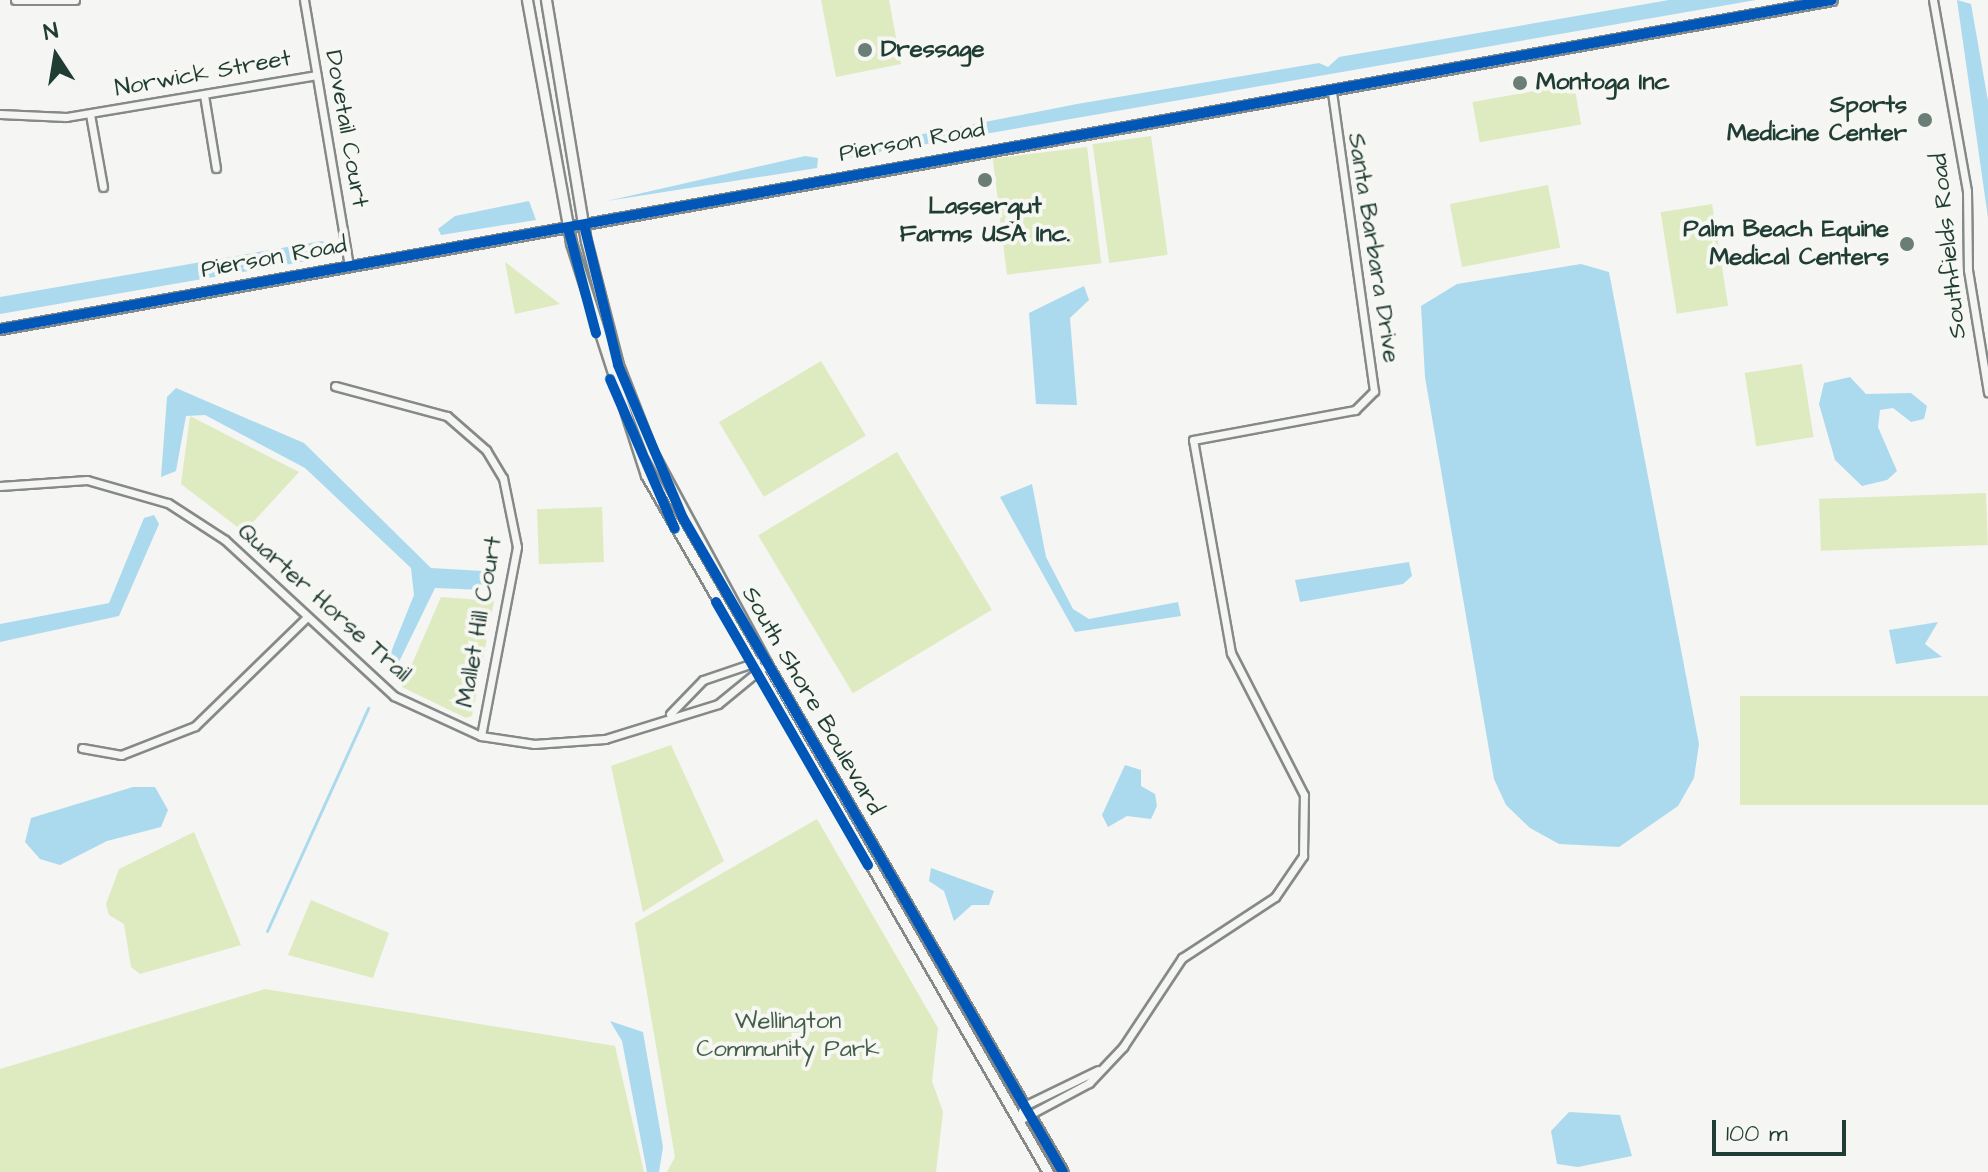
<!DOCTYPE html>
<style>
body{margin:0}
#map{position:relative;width:1988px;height:1172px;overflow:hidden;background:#f5f5f3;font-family:"Architects Daughter",sans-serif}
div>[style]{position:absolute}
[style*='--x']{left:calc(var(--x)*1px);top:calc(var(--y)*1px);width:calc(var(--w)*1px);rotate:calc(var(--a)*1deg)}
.green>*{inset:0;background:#deeac0;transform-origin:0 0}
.water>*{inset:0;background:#abdaef}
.stream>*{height:3px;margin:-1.5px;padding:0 1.5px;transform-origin:1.5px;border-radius:1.5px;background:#abdaef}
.roads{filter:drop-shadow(2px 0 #858a88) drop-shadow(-2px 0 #858a88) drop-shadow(0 2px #858a88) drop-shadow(0 -2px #858a88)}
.minor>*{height:7px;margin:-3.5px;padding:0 3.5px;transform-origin:3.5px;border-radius:3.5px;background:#f5f5f3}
.tertiary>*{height:9px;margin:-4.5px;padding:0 4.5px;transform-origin:4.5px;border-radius:4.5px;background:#f5f5f3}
.cycleway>*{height:10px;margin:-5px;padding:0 5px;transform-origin:5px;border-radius:5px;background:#0057b8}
.dots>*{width:22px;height:22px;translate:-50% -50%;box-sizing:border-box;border:4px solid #f6f6f2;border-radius:50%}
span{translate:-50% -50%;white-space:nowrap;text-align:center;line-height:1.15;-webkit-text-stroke:8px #f6f6f2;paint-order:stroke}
.poi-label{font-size:24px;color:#1f3d34;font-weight:700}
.left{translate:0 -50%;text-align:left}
.right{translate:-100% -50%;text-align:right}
.street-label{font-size:24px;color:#1f3d34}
.park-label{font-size:24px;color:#425e48}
.north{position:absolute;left:16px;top:16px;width:80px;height:80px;-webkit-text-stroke:6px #f6f6f2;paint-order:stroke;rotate:348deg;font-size:22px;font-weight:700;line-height:32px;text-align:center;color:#1f3d34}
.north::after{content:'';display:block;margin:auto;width:28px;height:36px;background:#1f3d34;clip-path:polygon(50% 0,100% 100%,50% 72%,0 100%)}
.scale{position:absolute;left:1712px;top:1120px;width:134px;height:36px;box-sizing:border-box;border:4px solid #1f3d34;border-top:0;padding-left:10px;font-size:24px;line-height:28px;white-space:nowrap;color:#1f3d34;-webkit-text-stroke:6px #f6f6f2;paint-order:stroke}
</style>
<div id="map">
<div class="green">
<div style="clip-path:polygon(821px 0,889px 0,901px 64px,836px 77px)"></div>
<div style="left:1574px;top:84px;width:41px;height:103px;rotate:80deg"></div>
<div style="left:1151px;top:136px;width:120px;height:59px;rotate:82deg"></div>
<div style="left:1087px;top:147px;width:117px;height:95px;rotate:83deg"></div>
<div style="left:1548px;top:185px;width:64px;height:100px;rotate:79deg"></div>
<div style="left:1712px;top:204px;width:103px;height:52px;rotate:81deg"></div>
<div style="clip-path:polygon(505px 262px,560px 304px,515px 314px)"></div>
<div style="left:821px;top:361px;width:87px;height:119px;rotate:59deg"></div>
<div style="left:1802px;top:364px;width:74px;height:58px;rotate:81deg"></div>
<div style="clip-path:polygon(190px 416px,299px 472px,244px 532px,181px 484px)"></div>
<div style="left:897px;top:452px;width:184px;height:162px;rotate:59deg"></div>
<div style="left:1986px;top:493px;width:52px;height:167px;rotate:88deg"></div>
<div style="left:602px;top:507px;width:55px;height:65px;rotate:88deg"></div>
<div style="clip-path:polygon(441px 597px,494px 601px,472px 716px,466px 718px,402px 687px)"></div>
<div style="left:1988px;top:696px;width:109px;height:248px;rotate:90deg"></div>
<div style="clip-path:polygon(671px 745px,724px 861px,643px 912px,611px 766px)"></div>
<div style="clip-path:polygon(817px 819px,938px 1028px,932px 1081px,943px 1112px,936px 1172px,667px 1172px,675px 1157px,635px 923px)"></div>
<div style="clip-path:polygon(194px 832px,241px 945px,140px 974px,131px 967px,124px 924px,109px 915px,106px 904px,119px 869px)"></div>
<div style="clip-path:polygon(311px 900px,389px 933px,373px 978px,288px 955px)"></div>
<div style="clip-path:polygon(265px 989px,615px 1046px,644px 1172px,0 1172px,0 1069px)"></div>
</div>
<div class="water">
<div style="clip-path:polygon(1669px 0,1756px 0,846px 158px,851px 148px,1077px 104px,1319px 63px,1328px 67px,1339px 57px)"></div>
<div style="clip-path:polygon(1957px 0,1971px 4px,1988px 101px,1988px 218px)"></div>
<div style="clip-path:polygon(805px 156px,818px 158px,817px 168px,607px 201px)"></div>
<div style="clip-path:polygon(529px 201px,536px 220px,441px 235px,438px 229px,455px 216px)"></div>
<div style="clip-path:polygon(322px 241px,335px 248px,330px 257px,0 314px,0 297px)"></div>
<div style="clip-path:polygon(1581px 264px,1609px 272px,1699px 744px,1694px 778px,1678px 806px,1619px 847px,1559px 844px,1530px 828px,1506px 805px,1494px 779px,1425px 377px,1421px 306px,1457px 284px)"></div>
<div style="clip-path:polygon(1084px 286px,1089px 300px,1070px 318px,1077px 405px,1036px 404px,1029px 313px)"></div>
<div style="clip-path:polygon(1850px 377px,1866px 394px,1911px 393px,1927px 406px,1924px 419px,1911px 422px,1893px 408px,1880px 410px,1878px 427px,1897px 471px,1887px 480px,1862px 486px,1835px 460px,1819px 404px,1824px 383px)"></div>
<div style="clip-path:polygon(176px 388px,304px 443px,431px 568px,483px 571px,491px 583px,484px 590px,435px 588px,396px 668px,387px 662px,414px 595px,411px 568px,305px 468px,205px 415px,186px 416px,176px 471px,161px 477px,167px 397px)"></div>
<div style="clip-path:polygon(1032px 484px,1046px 557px,1073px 609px,1089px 619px,1178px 602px,1181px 616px,1075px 632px,1000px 497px)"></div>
<div style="clip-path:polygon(154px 515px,159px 524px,119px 616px,0 642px,0 624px,109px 603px,144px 518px)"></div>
<div style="clip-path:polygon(1409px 562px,1412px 576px,1403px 584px,1300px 602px,1295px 580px)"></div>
<div style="clip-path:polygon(1938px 622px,1925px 644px,1942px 657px,1896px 664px,1889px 630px)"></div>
<div style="clip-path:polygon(1125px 765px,1141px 770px,1141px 786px,1155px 794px,1157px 806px,1151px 819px,1127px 816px,1108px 827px,1102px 815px)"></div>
<div style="clip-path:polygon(133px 787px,155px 787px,168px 810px,161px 827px,107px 841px,60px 865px,40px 859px,25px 842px,31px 818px)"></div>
<div style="clip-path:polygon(931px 868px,994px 891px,989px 905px,972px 905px,954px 921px,944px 891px,929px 881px)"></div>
<div style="clip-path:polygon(610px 1021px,643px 1032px,663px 1147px,659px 1172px,647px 1172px,622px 1041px)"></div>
<div style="clip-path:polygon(1569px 1112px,1620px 1115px,1632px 1156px,1578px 1167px,1557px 1164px,1551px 1131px)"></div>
</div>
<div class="stream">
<div style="--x:267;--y:931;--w:245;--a:-65.6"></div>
</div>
<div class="roads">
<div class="minor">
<div style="--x:15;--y:0;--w:60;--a:0"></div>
<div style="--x:304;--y:0;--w:270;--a:80.4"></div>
<div style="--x:1933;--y:0;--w:194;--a:79.9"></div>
<div style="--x:1967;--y:191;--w:79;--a:89.3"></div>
<div style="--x:1968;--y:270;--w:124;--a:80.7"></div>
<div style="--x:204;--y:95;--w:74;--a:80.7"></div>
<div style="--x:0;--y:114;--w:66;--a:2.6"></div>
<div style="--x:66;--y:117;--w:254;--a:-9.5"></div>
<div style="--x:90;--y:114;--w:74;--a:79.9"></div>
<div style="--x:335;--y:386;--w:116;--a:15"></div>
<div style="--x:447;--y:416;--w:52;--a:41.1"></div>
<div style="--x:486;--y:450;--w:33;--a:59"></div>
<div style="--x:503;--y:478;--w:70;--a:78.5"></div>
<div style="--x:517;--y:547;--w:192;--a:100.8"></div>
<div style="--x:0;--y:486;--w:87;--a:-3.9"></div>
<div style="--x:87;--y:480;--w:84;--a:15.9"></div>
<div style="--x:168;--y:503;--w:68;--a:33"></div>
<div style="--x:225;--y:540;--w:230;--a:42.7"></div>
<div style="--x:394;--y:696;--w:96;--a:24.7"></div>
<div style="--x:481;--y:736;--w:54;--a:8.6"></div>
<div style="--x:534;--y:744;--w:71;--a:-4"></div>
<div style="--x:605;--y:739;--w:118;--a:-17.2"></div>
<div style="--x:718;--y:704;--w:57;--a:-39.3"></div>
<div style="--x:670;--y:714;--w:47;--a:-45.9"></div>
<div style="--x:703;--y:680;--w:56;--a:-18.8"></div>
<div style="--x:82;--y:748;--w:40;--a:10"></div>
<div style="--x:121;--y:755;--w:79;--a:-21.4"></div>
<div style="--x:195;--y:726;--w:156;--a:-44.2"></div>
<div style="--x:1018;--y:1121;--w:81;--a:-28.2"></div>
<div style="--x:1089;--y:1083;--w:50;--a:-46.6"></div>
<div style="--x:1123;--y:1047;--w:107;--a:-56.5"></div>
<div style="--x:1182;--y:958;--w:111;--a:-33.3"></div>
<div style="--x:1275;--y:897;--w:50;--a:-55.7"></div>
<div style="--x:1303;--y:856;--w:61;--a:-89.1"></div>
<div style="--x:1304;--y:795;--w:160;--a:-117.2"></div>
<div style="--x:1231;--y:653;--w:216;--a:-100.1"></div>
<div style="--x:1193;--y:440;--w:165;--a:-10.5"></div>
<div style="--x:1355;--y:410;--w:27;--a:-45"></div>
<div style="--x:1374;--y:391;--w:303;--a:-98"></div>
<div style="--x:1018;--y:1121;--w:16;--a:-68"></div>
<div style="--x:1024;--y:1106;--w:82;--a:-25.9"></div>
</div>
<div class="tertiary">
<div style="--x:527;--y:0;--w:247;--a:79.7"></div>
<div style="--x:571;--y:243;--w:244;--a:72.1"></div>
<div style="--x:646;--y:475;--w:805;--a:60.03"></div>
<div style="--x:546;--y:0;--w:244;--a:80.6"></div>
<div style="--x:586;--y:241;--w:128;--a:75.5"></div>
<div style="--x:618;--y:365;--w:93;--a:68.7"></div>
<div style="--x:652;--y:452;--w:240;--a:61.6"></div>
<div style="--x:766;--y:663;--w:589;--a:59.74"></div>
<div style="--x:0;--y:329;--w:1861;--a:-10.18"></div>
</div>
</div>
<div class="cycleway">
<div style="--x:584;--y:225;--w:144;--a:76.3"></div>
<div style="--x:618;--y:365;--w:166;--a:67"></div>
<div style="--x:683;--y:518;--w:756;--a:59.84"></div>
<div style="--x:568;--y:228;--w:109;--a:75.1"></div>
<div style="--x:0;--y:329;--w:1861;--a:-10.18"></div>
<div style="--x:610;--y:379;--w:163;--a:66.6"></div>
<div style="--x:716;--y:602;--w:304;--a:60"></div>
</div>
<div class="dots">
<div style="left:865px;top:50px;background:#6a7d77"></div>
<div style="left:1520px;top:83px;background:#6a7d77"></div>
<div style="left:1925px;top:120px;background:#6a7d77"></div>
<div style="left:985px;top:180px;background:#6a7d77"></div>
<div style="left:1907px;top:244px;background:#6a7d77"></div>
</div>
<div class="poi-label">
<span class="left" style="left:881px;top:50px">Dressage</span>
<span class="left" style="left:1536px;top:83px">Montoga Inc</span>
<span class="right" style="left:1907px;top:120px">Sports<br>Medicine Center</span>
<span style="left:985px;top:221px">Lassergut<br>Farms USA Inc.</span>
<span class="right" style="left:1889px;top:244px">Palm Beach Equine<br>Medical Centers</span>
</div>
<div class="street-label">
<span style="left:203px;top:74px;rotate:-10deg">Norwick Street</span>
<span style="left:346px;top:129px;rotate:80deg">Dovetail Court</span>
<span style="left:912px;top:142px;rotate:-10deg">Pierson Road</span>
<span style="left:1949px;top:246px;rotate:-96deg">Southfields Road</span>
<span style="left:1373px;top:248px;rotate:81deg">Santa Barbara Drive</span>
<span style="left:274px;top:258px;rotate:-10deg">Pierson Road</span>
<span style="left:324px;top:603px;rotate:42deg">Quarter Horse Trail</span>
<span style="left:480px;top:622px;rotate:-80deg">Mallet Hill Court</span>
<span style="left:812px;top:701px;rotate:60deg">South Shore Boulevard</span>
</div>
<div class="park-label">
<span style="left:788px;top:1036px">Wellington<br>Community Park</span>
</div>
<div class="north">N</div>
<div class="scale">100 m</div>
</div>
